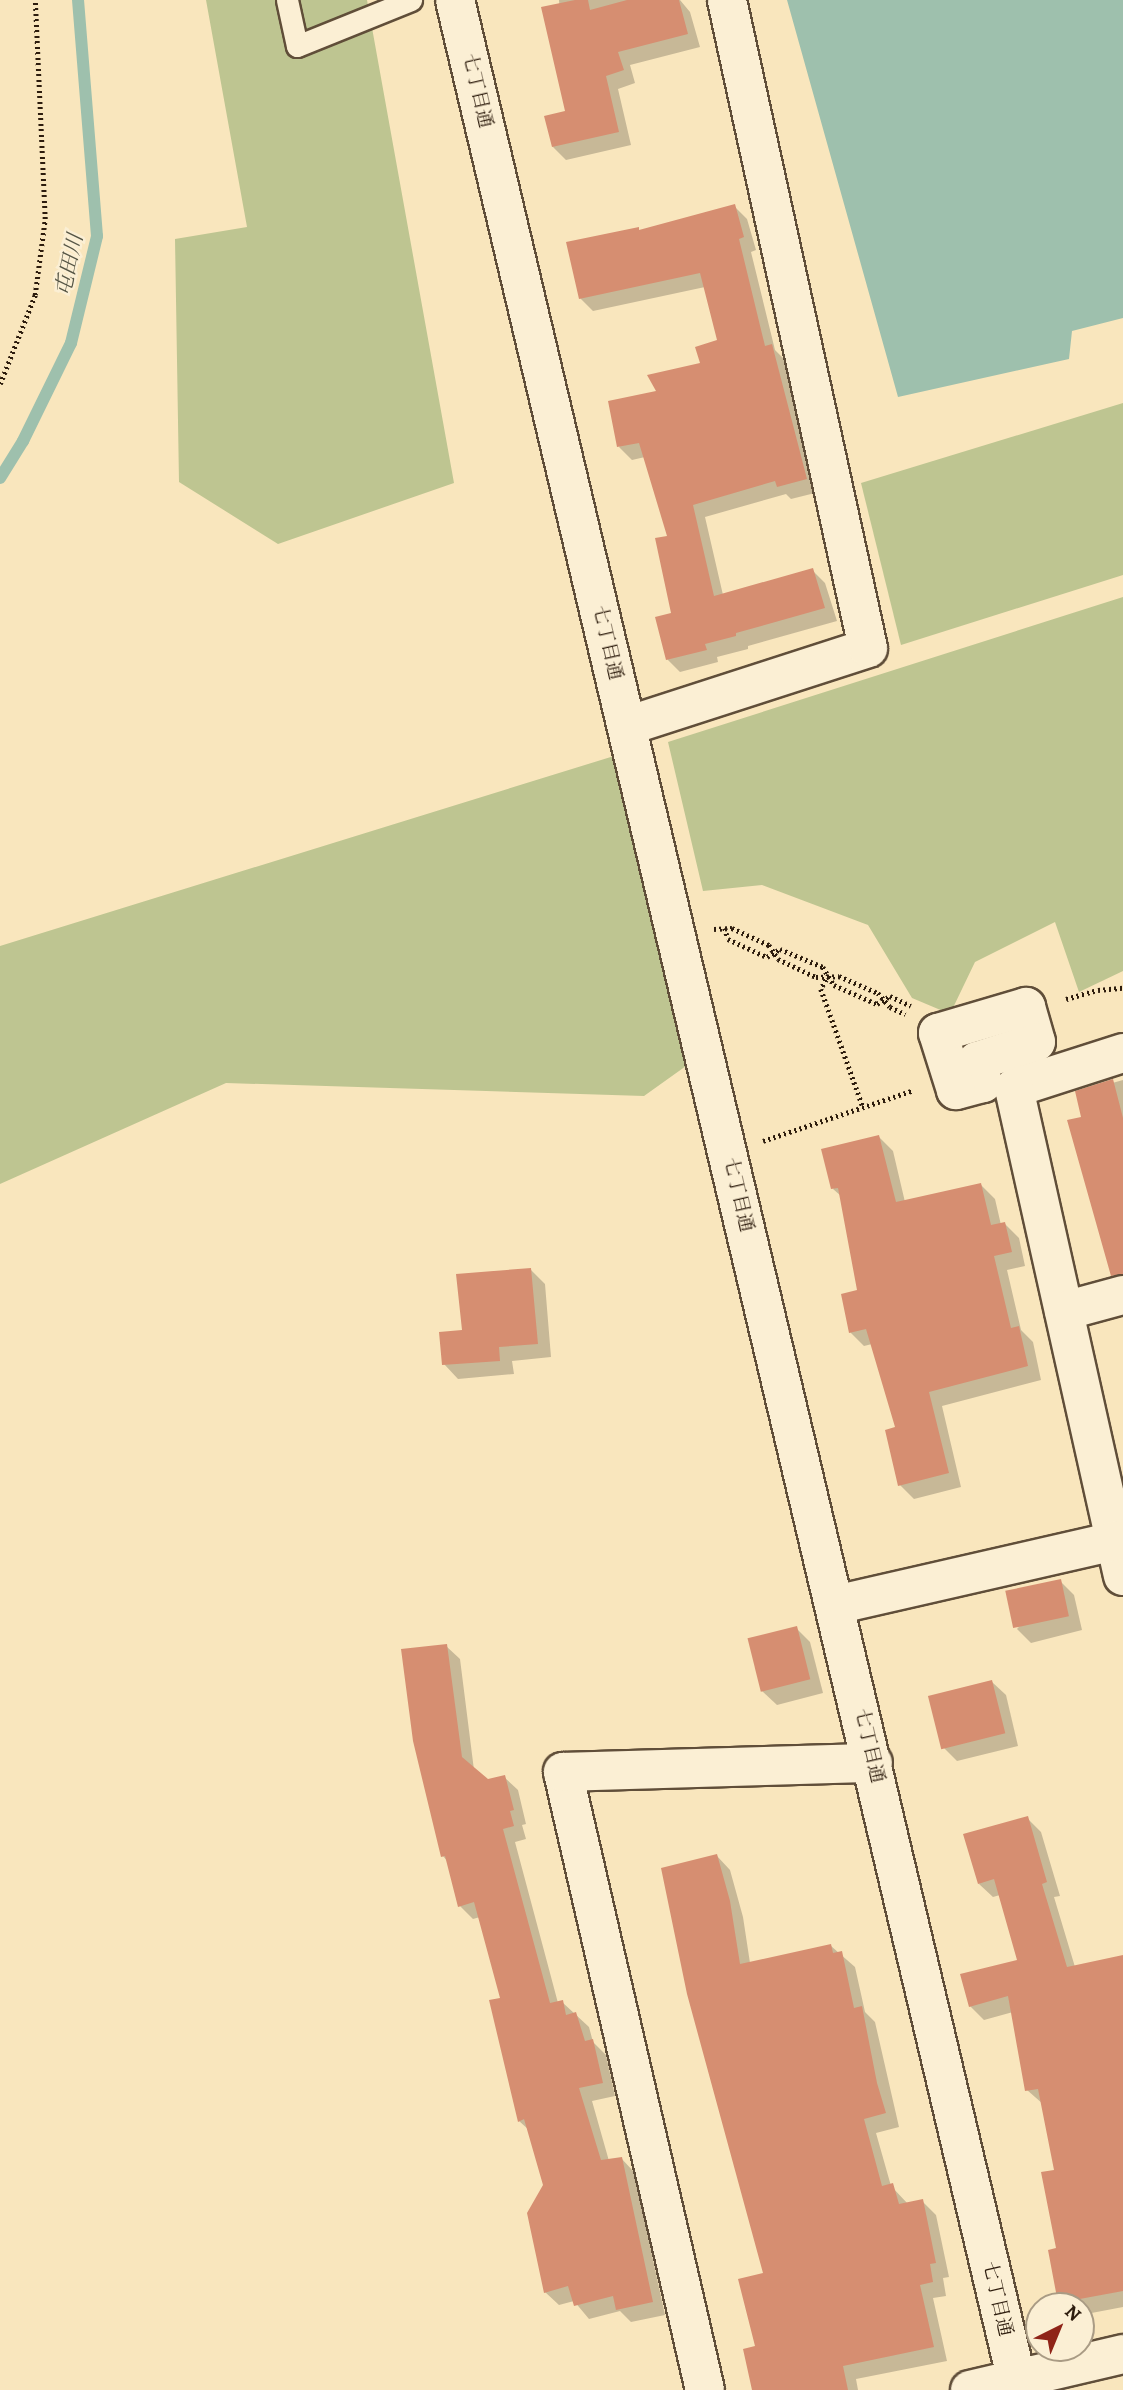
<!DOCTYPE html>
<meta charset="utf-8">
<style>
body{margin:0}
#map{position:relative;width:1123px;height:2390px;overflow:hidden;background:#f9e6bd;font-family:Alegreya,"Noto Serif JP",serif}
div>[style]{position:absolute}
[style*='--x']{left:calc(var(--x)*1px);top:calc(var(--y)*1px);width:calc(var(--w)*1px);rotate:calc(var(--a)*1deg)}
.green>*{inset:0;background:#bec591}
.water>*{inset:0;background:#9ec0ad}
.shadow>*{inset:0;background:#0003}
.stream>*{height:12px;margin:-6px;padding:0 6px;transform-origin:6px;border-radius:6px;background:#9ec0ad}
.building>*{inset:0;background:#d68e71;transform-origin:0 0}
.path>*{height:4.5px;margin-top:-2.25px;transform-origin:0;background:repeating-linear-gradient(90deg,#2d1c0d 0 2px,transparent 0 5.5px)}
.roads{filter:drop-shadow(2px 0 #604e39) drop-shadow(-2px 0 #604e39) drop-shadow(0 2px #604e39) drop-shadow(0 -2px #604e39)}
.lane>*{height:21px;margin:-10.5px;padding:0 10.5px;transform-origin:10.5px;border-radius:10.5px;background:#fbefd4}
.street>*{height:38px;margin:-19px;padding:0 19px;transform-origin:19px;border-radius:19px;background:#fbefd4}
.secondary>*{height:38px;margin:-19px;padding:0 19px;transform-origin:19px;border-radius:19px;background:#fbefd4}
span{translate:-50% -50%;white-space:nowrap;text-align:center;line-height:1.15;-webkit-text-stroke:5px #fbefd4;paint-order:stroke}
.street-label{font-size:19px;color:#2d1c0d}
.water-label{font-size:21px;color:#555545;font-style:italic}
.north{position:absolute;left:1025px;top:2292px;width:70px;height:70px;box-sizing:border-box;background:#fbefd4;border:2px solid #a99b84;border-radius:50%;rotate:43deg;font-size:19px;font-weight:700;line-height:28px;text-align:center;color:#2d1c0d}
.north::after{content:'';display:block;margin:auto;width:24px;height:32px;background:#8f2418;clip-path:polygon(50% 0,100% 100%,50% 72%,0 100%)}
</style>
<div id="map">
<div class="green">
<div style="clip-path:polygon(206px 0,367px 0,454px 483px,278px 544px,179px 482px,175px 239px,247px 227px)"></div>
<div style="clip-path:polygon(1123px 403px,1123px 575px,901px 645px,861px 483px)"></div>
<div style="clip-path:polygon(1123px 597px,1123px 971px,1079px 992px,1055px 922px,975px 962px,950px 1014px,912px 998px,868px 925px,762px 885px,703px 891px,668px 742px)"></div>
<div style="clip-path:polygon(614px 756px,686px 1066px,644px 1096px,226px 1083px,0 1184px,0 946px)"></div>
</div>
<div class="water">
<div style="clip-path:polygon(787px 0,1123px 0,1123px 318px,1072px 331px,1069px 359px,898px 397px)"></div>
</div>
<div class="shadow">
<div style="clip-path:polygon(559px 0,680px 0,690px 12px,700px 47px,630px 65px,635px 83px,618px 89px,631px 145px,566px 160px,553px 147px,567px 113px)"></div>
<div style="clip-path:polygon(734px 206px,747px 219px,756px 250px,751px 252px,775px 350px,784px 359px,819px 492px,791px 499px,786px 494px,705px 517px,723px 595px,812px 570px,825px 583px,837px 621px,748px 646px,748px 649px,717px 657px,718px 662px,680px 672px,667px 659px,673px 615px,669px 537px,645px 457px,632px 460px,619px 447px,659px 392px,702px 364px,719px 341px,705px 287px,593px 311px,580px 298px,638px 229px,641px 231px)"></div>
<div style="clip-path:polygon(1123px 1080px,1123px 1247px,1077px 1093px)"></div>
<div style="clip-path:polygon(879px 1137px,893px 1151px,905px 1202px,981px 1185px,995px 1199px,1001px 1225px,1005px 1224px,1019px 1238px,1025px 1266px,1007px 1270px,1021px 1330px,1033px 1342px,1041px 1380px,942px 1406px,961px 1487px,914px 1499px,900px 1485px,897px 1428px,872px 1344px,864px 1346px,850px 1332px,859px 1292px,841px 1196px,833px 1189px)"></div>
<div style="clip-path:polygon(531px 1270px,545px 1284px,551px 1357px,512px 1361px,514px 1374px,458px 1379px,444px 1364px,464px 1331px)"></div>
<div style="clip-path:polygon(1060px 1581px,1074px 1595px,1082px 1630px,1031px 1643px,1017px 1629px)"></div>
<div style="clip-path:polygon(796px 1628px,810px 1642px,823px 1693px,777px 1705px,762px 1691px)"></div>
<div style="clip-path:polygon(446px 1646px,460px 1659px,474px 1770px,487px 1781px,504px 1777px,518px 1790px,526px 1824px,522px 1825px,526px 1839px,515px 1842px,558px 2003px,562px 2002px,589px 2027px,593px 2042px,606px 2055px,615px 2096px,592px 2101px,609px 2161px,621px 2158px,634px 2172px,665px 2315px,631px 2322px,620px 2311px,589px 2319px,574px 2301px,559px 2305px,545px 2292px,545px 2185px,529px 2130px,519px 2121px,502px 1999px,480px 1917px,473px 1919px,460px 1906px,448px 1862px,443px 1856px)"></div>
<div style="clip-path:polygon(992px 1682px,1006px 1695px,1018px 1746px,957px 1761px,943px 1747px)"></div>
<div style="clip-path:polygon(1027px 1818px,1041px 1832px,1060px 1896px,1054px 1897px,1075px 1967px,1123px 1957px,1123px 2307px,1081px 2315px,1081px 2306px,1063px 2306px,1059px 2302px,1056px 2171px,1043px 2104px,1027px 2090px,1013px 2012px,984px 2020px,970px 2006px,1020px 1961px,1000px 1895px,993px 1897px,979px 1884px)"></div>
<div style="clip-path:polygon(717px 1856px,730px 1870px,743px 1917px,750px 1963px,831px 1946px,855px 1967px,865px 2012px,875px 2022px,899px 2127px,876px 2133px,891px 2186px,908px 2204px,922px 2201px,936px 2215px,949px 2277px,943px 2278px,946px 2296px,933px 2298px,947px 2361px,856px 2379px,858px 2390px,754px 2390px,765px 2274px)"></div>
</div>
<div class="stream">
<div style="--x:0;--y:478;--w:44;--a:-58.1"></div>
<div style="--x:23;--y:441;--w:109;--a:-63.9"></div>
<div style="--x:71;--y:343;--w:110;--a:-76.3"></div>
<div style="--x:97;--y:236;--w:237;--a:-94.6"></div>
</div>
<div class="building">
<div style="clip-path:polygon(575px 0,588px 0,590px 10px,627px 0,679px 0,688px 34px,618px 52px,624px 70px,606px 76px,619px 132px,552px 147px,544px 116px,565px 111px,541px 7px)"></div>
<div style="clip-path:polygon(735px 204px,744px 237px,739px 239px,765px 346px,772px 344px,807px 479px,777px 487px,775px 481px,693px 505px,714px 596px,813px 568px,825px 608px,736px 633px,736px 636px,705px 644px,707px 650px,666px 660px,655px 617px,671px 613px,655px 538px,667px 536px,639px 443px,617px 447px,608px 401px,656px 391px,647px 375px,700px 363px,695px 347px,717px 340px,700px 273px,579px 299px,566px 242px,639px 227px,639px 230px)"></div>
<div style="clip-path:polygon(1113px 1079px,1123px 1118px,1123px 1274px,1111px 1276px,1067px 1120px,1081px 1117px,1075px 1091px)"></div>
<div style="clip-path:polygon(879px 1135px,896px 1202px,981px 1183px,991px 1225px,1005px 1222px,1012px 1252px,994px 1256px,1011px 1328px,1019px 1326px,1028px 1366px,929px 1392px,949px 1473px,898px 1486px,885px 1430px,895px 1427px,866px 1329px,849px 1333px,841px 1294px,857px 1290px,838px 1188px,831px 1189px,821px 1149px)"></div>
<div style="clip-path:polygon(531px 1268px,538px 1344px,499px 1347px,500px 1361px,442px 1365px,439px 1332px,462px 1330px,456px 1274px)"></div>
<div style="left:1061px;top:1579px;width:38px;height:57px;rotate:78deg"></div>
<div style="left:797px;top:1626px;width:55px;height:51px;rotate:76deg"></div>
<div style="clip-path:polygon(447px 1644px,462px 1757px,488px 1779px,505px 1775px,514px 1810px,510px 1811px,514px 1826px,503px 1829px,550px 2003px,563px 2000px,566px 2015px,576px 2012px,585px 2041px,593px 2039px,603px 2083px,579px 2088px,601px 2160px,622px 2157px,653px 2302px,616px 2310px,613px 2296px,574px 2306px,568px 2286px,544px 2293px,527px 2213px,543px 2185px,524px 2119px,518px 2122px,489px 2000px,500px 1998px,474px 1902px,458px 1907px,445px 1856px,441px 1857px,413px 1741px,401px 1649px)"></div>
<div style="left:992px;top:1680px;width:55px;height:66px;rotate:76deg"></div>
<div style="clip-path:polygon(1028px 1816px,1047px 1882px,1042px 1884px,1067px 1967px,1123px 1955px,1123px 2291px,1058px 2303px,1048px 2250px,1056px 2248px,1041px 2172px,1054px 2170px,1038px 2089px,1025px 2091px,1008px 1996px,969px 2007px,960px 1974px,1017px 1960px,994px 1879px,978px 1884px,963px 1834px)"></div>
<div style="clip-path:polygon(717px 1854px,730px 1901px,740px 1964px,831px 1944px,833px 1953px,842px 1951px,854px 2008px,862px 2006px,877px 2083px,886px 2113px,864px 2119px,882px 2186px,893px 2183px,899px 2204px,923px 2199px,936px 2263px,930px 2264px,933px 2282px,920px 2285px,934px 2347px,843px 2366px,848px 2390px,752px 2390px,743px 2349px,755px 2346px,738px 2279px,763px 2273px,687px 1994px,661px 1868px)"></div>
</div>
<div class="path">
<div style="--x:0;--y:384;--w:96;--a:-68.5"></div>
<div style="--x:35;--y:295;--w:77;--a:-82.5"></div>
<div style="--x:45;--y:219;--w:219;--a:-92.6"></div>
<div style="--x:725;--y:928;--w:11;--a:75"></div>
<div style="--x:728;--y:939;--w:43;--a:24.8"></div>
<div style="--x:767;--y:957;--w:15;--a:-32"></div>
<div style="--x:780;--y:949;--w:47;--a:22.7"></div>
<div style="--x:823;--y:967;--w:21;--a:59"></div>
<div style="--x:834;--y:985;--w:47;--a:23.8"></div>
<div style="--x:877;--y:1004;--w:15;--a:-32"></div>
<div style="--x:890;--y:996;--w:23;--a:25"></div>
<div style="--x:714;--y:929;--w:18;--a:-3"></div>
<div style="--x:732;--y:928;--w:41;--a:24.7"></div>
<div style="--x:769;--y:945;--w:17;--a:57"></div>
<div style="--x:778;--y:959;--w:42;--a:25.3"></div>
<div style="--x:816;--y:977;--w:23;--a:-2"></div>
<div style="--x:839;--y:976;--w:43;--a:23.6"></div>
<div style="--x:878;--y:993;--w:18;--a:49"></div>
<div style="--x:890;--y:1007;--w:17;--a:25"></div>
<div style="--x:829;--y:975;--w:16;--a:120"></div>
<div style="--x:821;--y:989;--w:125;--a:70.4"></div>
<div style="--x:1066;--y:999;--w:33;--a:-16"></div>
<div style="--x:1098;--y:990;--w:25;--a:-5"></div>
<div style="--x:763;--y:1141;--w:159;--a:-18.7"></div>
</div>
<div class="roads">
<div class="lane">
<div style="--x:287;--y:0;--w:47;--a:77.7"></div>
<div style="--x:297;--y:46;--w:123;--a:-22"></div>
</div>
<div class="street">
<div style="--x:627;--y:726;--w:253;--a:-17.9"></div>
<div style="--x:868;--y:648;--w:663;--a:-102.28"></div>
<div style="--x:1026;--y:1007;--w:36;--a:74"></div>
<div style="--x:1036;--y:1042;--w:62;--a:162.1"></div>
<div style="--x:977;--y:1061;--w:23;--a:75"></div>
<div style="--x:983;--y:1083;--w:28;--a:165"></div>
<div style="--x:956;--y:1090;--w:60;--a:-107.5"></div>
<div style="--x:938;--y:1033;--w:92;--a:-16.5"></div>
<div style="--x:1123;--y:1053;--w:114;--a:162.2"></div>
<div style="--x:1014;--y:1088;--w:500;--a:77.41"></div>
<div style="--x:1064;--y:1311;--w:61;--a:-15.2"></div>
<div style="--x:835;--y:1605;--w:295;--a:-12.9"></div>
<div style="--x:705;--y:2390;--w:634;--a:-102.94"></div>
<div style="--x:563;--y:1772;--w:310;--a:-1.7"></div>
<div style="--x:970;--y:2390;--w:157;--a:-13.2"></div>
</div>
<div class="secondary">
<div style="--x:455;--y:0;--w:2456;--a:76.72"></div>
</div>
</div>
<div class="street-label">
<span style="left:477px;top:91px;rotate:77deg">七丁目通</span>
<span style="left:607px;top:643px;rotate:77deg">七丁目通</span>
<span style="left:738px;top:1195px;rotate:77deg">七丁目通</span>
<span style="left:869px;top:1746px;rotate:77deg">七丁目通</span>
<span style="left:997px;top:2299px;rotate:77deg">七丁目通</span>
</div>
<div class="water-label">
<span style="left:69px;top:265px;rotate:-78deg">屯田川</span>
</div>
<div class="north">N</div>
</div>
